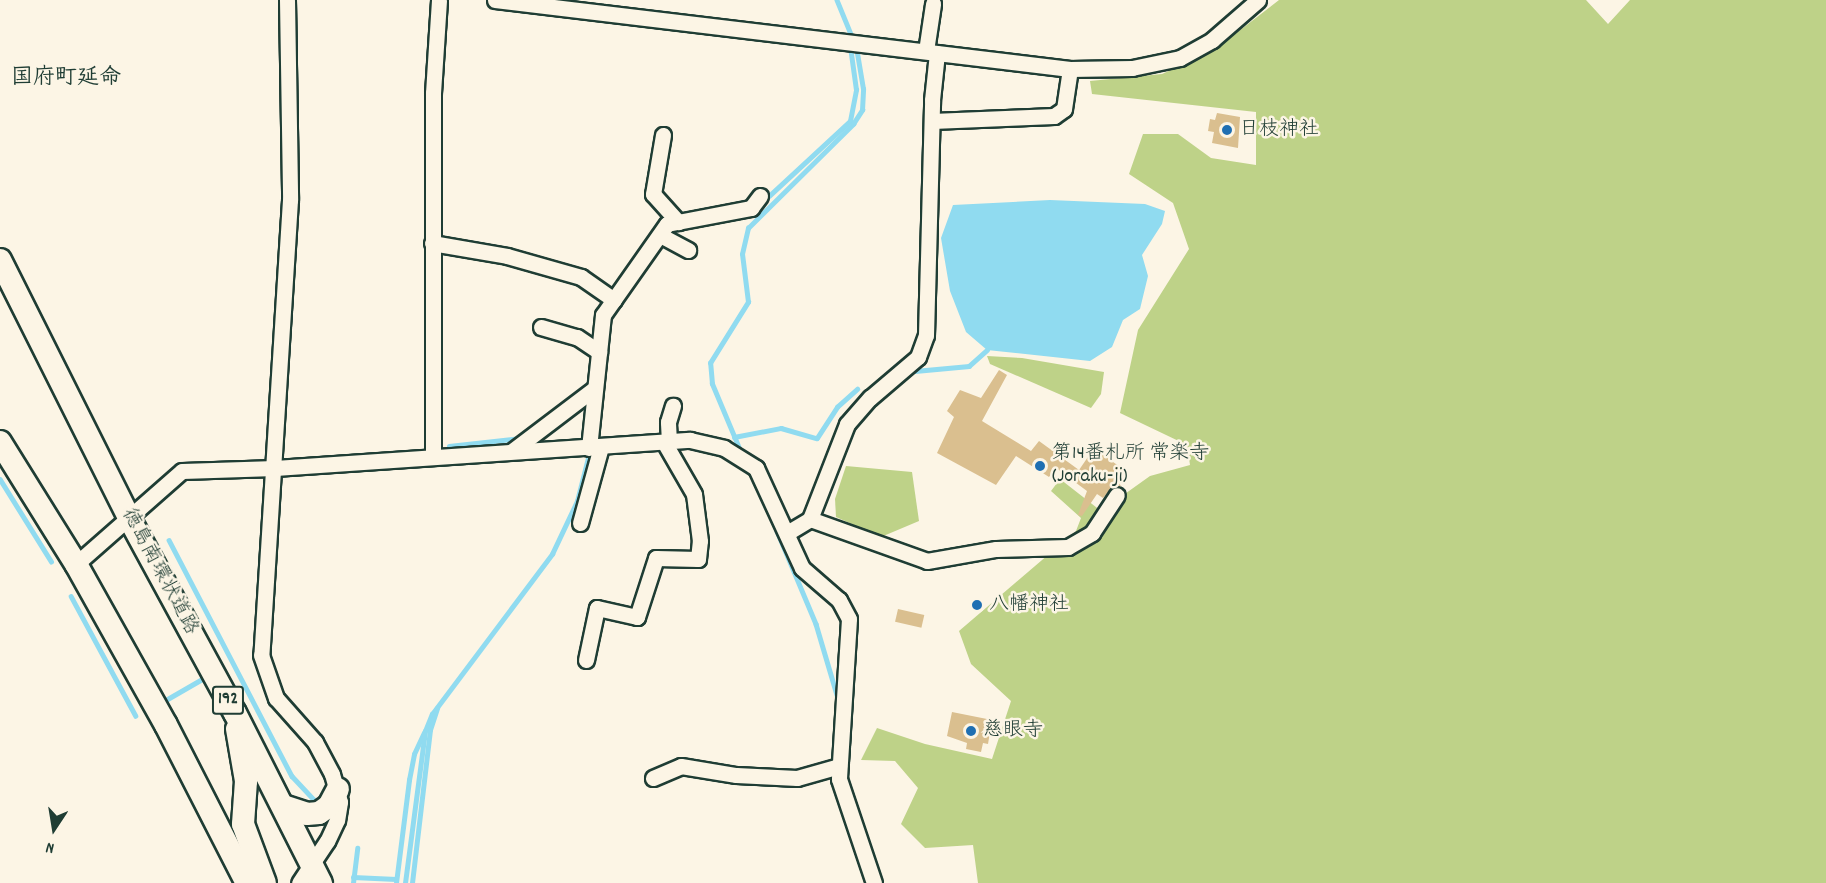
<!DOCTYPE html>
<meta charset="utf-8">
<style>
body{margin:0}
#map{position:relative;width:1826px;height:883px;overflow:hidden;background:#fcf5e5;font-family:Dekko,"Klee One",sans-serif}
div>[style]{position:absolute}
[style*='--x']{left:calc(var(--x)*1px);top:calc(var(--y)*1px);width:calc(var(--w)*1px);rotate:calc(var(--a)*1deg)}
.green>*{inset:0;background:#bed288}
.water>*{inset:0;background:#90dbf0}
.stream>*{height:4.5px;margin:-2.25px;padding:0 2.25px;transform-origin:2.25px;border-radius:2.25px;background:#90dbf0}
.building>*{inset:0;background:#dabf8f;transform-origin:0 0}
.roads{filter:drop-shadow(2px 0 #1f3d34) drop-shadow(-2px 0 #1f3d34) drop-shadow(0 2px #1f3d34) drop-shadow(0 -2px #1f3d34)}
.minor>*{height:15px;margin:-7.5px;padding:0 7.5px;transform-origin:7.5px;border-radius:7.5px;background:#fcf5e5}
.highway>*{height:22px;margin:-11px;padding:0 11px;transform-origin:11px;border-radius:11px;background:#fcf5e5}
.dots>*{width:16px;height:16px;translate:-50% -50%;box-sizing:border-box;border:3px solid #fcf5e5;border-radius:50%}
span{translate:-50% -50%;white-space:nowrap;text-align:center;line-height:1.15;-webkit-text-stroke:5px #fcf5e5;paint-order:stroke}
.shield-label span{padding:2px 4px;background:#fcf5e5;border:2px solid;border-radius:4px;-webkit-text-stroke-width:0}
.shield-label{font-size:18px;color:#1f3d34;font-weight:700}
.poi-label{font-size:20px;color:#1f3d34}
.left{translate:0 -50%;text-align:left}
.street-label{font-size:20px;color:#1f3d34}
.quarter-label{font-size:22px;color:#1f3d34;font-weight:700}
.north{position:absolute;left:24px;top:799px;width:60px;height:60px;-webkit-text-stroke:4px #fcf5e5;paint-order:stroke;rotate:192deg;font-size:16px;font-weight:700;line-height:24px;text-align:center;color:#1f3d34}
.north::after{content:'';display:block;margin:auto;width:21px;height:27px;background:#1f3d34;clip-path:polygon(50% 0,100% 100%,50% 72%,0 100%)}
</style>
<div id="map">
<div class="green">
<div style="clip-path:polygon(1279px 0,1586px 0,1608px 24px,1630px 0,1826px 0,1826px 883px,978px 883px,973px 845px,925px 848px,901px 824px,918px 788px,895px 761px,861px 760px,877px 728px,925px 744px,992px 759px,1011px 701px,971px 664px,959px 631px,1076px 531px,1081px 518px,1051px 491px,1060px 479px,1101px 511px,1150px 476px,1190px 465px,1187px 445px,1120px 413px,1138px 330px,1189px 249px,1173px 203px,1129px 174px,1143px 134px,1178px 134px,1211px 158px,1256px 165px,1256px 112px,1092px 94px,1090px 81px,1162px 74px,1213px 51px)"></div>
<div style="clip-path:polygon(987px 356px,1022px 358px,1104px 372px,1101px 394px,1091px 408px,990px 364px)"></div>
<div style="clip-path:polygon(846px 466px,912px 472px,919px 521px,881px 537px,836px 517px,835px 499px)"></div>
</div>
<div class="water">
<div style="clip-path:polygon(1050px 200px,1145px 204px,1165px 211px,1162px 224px,1142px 255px,1148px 276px,1140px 309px,1123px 320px,1112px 347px,1090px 361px,987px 350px,966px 332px,950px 291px,941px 238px,953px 205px)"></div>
</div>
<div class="stream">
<div style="--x:837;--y:0;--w:42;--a:67.7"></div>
<div style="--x:769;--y:196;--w:110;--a:-42.8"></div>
<div style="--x:850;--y:121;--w:32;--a:-79"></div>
<div style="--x:856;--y:90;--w:43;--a:-97.9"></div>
<div style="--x:915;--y:371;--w:54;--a:-5.3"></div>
<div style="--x:969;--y:366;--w:24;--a:-42"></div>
<div style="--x:734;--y:437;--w:48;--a:-10.8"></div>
<div style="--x:781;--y:428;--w:37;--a:16"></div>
<div style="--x:817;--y:438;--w:37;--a:-57"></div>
<div style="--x:837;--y:407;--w:27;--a:-42"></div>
<div style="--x:449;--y:446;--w:72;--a:-6.3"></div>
<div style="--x:741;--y:453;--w:75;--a:-112.8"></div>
<div style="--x:712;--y:384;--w:21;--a:-95"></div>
<div style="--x:710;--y:363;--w:72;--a:-58.1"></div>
<div style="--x:748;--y:302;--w:48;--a:-97.1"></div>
<div style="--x:742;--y:254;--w:27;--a:-77"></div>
<div style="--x:748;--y:228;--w:148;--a:-44.7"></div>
<div style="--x:853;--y:124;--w:17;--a:-57"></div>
<div style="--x:862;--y:110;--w:21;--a:-87"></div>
<div style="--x:863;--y:89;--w:43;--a:-99.5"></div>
<div style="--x:0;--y:479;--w:97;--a:58.1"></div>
<div style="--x:777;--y:531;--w:101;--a:67.2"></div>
<div style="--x:816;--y:624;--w:74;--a:73.5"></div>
<div style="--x:169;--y:540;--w:266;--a:62.5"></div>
<div style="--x:292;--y:776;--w:35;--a:47"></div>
<div style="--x:71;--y:596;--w:136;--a:61.6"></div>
<div style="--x:164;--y:701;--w:46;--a:-29.9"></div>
<div style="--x:353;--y:877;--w:43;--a:2.7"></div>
<div style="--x:353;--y:883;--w:35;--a:-83"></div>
<div style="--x:396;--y:883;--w:104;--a:-82.8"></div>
<div style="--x:409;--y:780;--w:26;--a:-79"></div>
<div style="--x:414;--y:754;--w:23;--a:-65"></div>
<div style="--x:405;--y:883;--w:153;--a:-82.5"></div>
<div style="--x:425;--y:731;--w:18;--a:-68"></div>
<div style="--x:432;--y:714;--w:200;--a:-53.1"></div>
<div style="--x:552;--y:554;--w:59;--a:-64.7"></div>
<div style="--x:577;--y:501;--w:49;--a:-75.7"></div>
<div style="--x:412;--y:883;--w:154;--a:-83.3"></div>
<div style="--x:430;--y:730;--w:23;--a:-72"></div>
</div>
<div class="building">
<div style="clip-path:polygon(1217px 113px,1240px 117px,1238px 148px,1212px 143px,1214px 132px,1208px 131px,1210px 119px,1215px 120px)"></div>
<div style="clip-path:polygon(999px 370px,1007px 375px,982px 421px,1031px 451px,1039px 441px,1079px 470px,1090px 454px,1096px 458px,1100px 453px,1126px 471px,1118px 482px,1121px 486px,1112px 487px,1103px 498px,1097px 494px,1082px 516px,1078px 515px,1087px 491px,1056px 468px,1049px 477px,1016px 456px,996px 485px,937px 453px,954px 417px,947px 411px,960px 390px,981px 398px)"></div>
<div style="left:898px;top:609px;width:27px;height:13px;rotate:13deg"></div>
<div style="clip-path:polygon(952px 712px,992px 720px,988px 744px,983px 743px,981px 752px,966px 749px,967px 743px,947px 736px)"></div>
</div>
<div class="roads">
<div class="minor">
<div style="--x:287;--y:0;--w:200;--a:89.1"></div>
<div style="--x:290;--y:200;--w:456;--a:93.6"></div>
<div style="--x:261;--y:655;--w:46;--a:70.8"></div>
<div style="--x:276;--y:698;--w:59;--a:48.4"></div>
<div style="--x:315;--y:742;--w:36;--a:62"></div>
<div style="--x:332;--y:774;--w:29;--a:74"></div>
<div style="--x:340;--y:802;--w:18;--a:99"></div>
<div style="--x:337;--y:820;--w:23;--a:115"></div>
<div style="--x:327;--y:841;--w:50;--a:123.7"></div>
<div style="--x:495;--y:0;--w:579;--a:6.84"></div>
<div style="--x:1070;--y:69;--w:62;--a:-0.9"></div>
<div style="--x:1132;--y:68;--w:49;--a:-11.8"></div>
<div style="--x:1180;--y:58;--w:37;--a:-29"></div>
<div style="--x:1212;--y:40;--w:61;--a:-41"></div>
<div style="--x:926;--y:51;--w:48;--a:-81.5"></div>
<div style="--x:932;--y:121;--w:122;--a:-2.3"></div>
<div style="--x:1054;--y:116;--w:12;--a:-35"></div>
<div style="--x:1064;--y:109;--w:40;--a:-81.5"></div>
<div style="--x:663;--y:135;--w:60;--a:99.6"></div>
<div style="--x:653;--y:194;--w:38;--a:48"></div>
<div style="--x:660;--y:235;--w:32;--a:28"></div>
<div style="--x:432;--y:243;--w:76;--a:9.8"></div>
<div style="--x:507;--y:256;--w:77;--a:15.8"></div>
<div style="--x:581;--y:277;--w:40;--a:34.9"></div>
<div style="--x:541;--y:327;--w:37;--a:16"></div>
<div style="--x:577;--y:337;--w:27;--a:34"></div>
<div style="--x:669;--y:442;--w:20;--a:-93"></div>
<div style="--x:668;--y:422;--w:17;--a:-73"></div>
<div style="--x:589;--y:448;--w:134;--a:-84"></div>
<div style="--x:603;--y:315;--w:111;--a:-54.9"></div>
<div style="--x:667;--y:224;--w:86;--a:-10.8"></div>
<div style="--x:751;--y:208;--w:15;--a:-53"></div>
<div style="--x:512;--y:451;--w:104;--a:-37.2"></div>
<div style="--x:433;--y:456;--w:363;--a:-90"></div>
<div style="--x:433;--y:93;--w:93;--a:-86.3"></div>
<div style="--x:810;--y:519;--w:124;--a:19.7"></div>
<div style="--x:927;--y:561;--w:70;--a:-9.9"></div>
<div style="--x:996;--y:549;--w:72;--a:-1.6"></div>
<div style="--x:1068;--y:547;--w:28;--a:-30"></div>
<div style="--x:1092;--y:533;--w:45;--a:-56.7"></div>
<div style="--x:580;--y:523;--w:79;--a:-74.6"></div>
<div style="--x:787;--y:533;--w:27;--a:-31"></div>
<div style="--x:810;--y:519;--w:102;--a:-68.7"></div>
<div style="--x:847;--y:424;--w:35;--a:-49"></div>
<div style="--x:870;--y:398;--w:63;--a:-40.5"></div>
<div style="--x:918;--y:357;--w:23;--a:-70"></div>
<div style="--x:926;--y:335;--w:235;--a:-88.5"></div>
<div style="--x:932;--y:100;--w:47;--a:-83.9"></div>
<div style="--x:76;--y:564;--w:141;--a:-41.3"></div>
<div style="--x:182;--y:471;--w:93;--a:-1.8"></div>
<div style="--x:275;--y:468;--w:416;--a:-3.9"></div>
<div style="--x:690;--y:440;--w:35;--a:13"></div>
<div style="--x:724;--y:448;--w:38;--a:32"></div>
<div style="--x:756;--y:468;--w:110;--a:65.3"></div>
<div style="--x:802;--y:568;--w:49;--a:40.9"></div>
<div style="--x:839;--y:600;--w:21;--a:62"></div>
<div style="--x:849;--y:619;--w:160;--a:93.6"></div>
<div style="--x:839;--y:779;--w:110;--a:71.4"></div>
<div style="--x:586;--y:660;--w:53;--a:-78.1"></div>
<div style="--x:597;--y:608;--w:41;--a:12.7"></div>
<div style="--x:637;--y:617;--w:62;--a:-72.1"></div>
<div style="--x:656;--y:558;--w:42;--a:1.4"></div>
<div style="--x:698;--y:559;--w:18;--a:-84"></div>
<div style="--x:700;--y:541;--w:47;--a:-97.3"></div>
<div style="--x:694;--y:494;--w:60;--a:-120"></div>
<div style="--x:653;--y:778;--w:30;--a:-23"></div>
<div style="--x:681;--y:766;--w:56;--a:9.3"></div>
<div style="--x:736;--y:775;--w:61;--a:2.8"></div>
<div style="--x:797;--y:778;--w:44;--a:-15.9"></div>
</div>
<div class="highway">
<div style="--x:0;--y:260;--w:291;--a:63.4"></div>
<div style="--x:130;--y:520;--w:220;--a:61.5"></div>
<div style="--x:235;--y:713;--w:191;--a:63.2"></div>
<div style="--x:0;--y:442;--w:144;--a:58.1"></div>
<div style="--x:76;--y:564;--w:184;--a:60.8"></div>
<div style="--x:166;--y:725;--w:178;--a:62.9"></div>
<div style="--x:237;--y:729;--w:53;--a:80.2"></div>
<div style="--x:246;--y:781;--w:43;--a:94"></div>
<div style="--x:243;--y:824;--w:63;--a:69.6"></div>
<div style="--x:283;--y:806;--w:25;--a:18"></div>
<div style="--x:307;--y:814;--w:12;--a:-5"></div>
<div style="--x:319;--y:813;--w:12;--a:-35"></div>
<div style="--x:329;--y:806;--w:19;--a:-62"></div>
</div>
</div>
<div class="dots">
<div style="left:1227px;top:130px;background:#1f6fb2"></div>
<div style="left:1040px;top:466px;background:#1f6fb2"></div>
<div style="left:977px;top:605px;background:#1f6fb2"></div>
<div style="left:971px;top:731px;background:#1f6fb2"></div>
</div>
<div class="shield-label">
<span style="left:228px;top:700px">192</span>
</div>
<div class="poi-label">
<span class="left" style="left:1239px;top:130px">日枝神社</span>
<span class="left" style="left:1052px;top:466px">第14番札所 常楽寺<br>(Joraku-ji)</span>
<span class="left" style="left:989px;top:605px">八幡神社</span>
<span class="left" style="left:983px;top:731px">慈眼寺</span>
</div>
<div class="street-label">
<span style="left:159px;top:572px;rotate:62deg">徳島南環状道路</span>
</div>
<div class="quarter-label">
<span style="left:66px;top:79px">国府町延命</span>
</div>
<div class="north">N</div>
</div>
